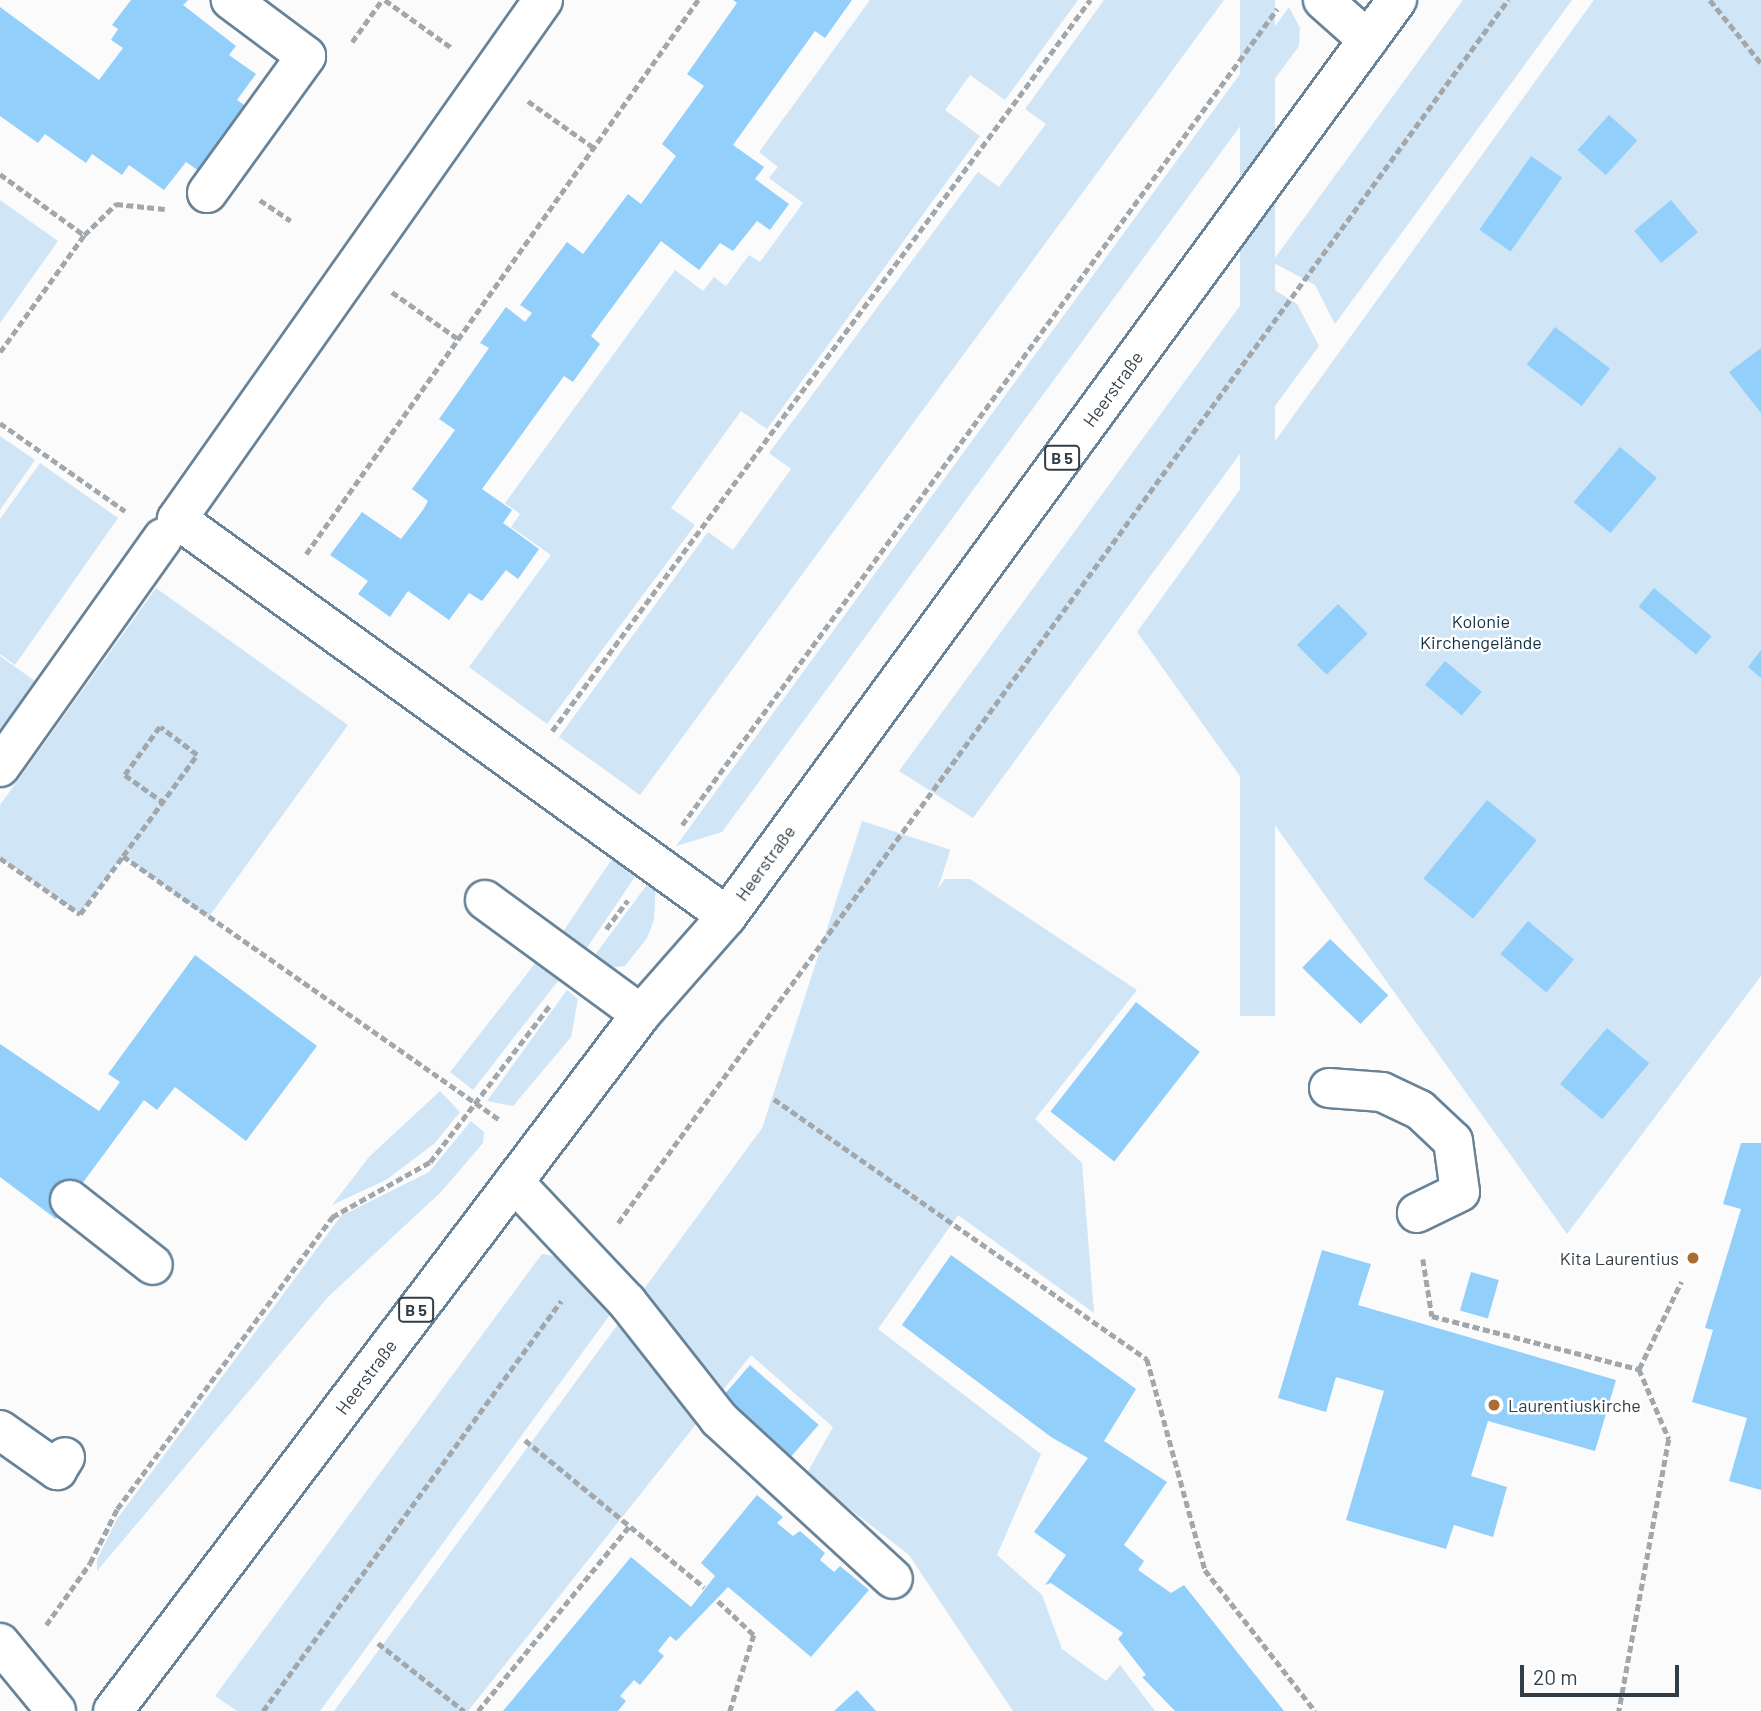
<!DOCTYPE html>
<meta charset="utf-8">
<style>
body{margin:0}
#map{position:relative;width:1761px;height:1711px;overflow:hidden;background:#fbfbfb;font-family:Barlow,sans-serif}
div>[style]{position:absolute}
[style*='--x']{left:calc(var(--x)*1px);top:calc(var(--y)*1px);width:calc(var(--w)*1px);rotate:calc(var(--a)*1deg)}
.green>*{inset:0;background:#d0e5f6;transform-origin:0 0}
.building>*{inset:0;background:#93cffb;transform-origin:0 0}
.path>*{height:4.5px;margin-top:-2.25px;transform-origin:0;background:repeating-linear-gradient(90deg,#a2a7ab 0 7px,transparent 0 10.5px)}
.roads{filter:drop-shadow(2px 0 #688397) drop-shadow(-2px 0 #688397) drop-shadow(0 2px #688397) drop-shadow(0 -2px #688397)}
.minor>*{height:38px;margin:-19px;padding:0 19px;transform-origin:19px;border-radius:19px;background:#fff}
.major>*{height:38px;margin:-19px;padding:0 19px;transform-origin:19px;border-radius:19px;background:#fff}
.dots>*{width:19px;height:19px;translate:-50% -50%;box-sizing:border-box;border:4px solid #fff;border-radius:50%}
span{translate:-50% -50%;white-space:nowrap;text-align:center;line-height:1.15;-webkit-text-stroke:5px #fff;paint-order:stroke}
.shield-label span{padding:2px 5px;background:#fff;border:2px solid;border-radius:5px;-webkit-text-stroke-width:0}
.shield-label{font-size:16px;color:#323e47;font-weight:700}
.street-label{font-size:18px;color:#323e47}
.park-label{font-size:18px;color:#0f3147}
.poi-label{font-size:18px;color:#323e47}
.right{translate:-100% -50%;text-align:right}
.left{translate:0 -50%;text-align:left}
.scale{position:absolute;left:1520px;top:1665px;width:159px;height:32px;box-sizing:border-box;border:4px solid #323e47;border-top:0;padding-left:9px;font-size:21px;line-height:24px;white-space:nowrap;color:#323e47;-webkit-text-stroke:5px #fff;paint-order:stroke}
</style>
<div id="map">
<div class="green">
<div style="clip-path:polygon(870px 0,1078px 0,1005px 100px,970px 75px,945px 110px,980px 136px,767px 429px,741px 411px,671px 508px,695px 525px,547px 724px,469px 667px,551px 555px,511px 527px,520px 514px,505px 503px,675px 270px,703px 291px,714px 277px,726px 286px,749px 255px,760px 262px,803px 203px,769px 178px,778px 167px,759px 152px)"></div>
<div style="clip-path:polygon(1104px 0,1224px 0,640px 795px,559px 737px,708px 532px,733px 550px,791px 469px,769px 453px,978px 172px,999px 187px,1046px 124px,1025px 109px)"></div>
<div style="left:1240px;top:0;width:35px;height:1016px"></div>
<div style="clip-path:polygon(1463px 0,1572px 0,1335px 324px,1315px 285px,1272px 262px)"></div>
<div style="clip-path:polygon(1594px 0,1761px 0,1761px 976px,1567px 1234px,1137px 632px)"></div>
<div style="clip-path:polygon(1289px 7px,1300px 28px,1299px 46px,722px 832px,676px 846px)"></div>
<div style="clip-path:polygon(0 200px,58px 241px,0 323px)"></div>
<div style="clip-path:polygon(1259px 280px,1297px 304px,1319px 346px,973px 818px,899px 771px)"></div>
<div style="clip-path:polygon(0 436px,35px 460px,0 510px)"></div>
<div style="clip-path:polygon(40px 463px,118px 518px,15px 665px,0 654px,0 519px)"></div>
<div style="clip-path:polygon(156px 588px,348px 725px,208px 918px,123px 856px,80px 914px,0 858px,0 805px)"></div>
<div style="clip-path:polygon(0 656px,42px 686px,0 746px)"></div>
<div style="left:862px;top:821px;width:93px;height:483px;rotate:18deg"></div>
<div style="left:616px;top:853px;width:29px;height:106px;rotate:34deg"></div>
<div style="clip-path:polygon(652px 878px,656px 881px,654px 920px,647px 938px,625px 966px,600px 969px,589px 963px)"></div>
<div style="clip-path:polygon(945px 879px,970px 879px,1137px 990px,1035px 1119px,1082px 1163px,1094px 1313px,958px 1215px,878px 1329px,1041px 1454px,997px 1555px,1042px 1595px,1062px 1649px,1106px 1681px,1120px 1665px,1155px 1711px,1013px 1711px,909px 1555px,806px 1475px,833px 1427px,751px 1355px,468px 1711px,334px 1711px)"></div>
<div style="left:540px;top:957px;width:29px;height:146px;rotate:38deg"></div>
<div style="clip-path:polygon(567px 990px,578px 999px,571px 1037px,513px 1106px,487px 1101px)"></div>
<div style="clip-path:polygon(440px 1091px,460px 1112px,435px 1143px,386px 1180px,332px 1205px,369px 1157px)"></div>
<div style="clip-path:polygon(471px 1121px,484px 1132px,483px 1143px,441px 1192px,328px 1297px,97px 1571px,97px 1560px,117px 1519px,341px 1216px,429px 1172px)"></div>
<div style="clip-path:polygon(542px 1254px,561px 1257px,612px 1312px,320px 1711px,237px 1711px,215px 1696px)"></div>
</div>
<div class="building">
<div style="clip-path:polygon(131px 0,188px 0,183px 5px,236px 46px,229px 55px,256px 74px,237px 100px,254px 112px,206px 176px,186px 162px,164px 190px,129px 165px,122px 175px,92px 154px,86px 163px,45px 134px,38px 143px,0 116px,0 7px,99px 80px,123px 48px,111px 40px,118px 29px,112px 25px)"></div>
<div style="clip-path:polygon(733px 0,852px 0,825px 38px,815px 31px,733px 145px,764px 167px,755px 179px,789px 204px,770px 230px,757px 221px,733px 251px,720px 243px,699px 270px,661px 241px,591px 336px,600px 344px,573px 382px,564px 376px,482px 489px,512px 510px,503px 523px,539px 549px,518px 579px,506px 570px,482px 601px,469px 593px,449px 620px,408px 591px,390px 617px,358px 594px,368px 581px,330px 555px,362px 512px,401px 539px,423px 510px,428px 501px,412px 489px,455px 430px,439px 419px,489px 348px,480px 343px,506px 307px,525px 322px,532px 313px,520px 305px,567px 242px,583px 254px,628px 194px,641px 204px,676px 156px,662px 144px,704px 86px,687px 74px,737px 3px)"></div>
<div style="left:1609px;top:115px;width:38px;height:47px;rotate:42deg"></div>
<div style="left:1531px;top:156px;width:38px;height:90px;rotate:35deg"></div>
<div style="left:1671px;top:200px;width:42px;height:48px;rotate:50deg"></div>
<div style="left:1555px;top:327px;width:69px;height:47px;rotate:37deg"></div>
<div style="clip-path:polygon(1761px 348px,1761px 413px,1729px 372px)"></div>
<div style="left:1620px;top:447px;width:48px;height:72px;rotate:40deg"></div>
<div style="left:1654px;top:588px;width:75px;height:24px;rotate:40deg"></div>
<div style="left:1338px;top:604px;width:42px;height:58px;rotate:45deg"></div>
<div style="clip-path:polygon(1761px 650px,1761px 678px,1748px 667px)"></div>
<div style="left:1445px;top:661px;width:48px;height:31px;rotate:40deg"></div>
<div style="left:1487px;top:800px;width:64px;height:101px;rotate:39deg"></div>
<div style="left:1528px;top:921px;width:60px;height:43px;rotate:40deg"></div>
<div style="left:1330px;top:939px;width:81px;height:40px;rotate:44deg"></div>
<div style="clip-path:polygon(195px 955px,317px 1046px,246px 1141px,175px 1087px,157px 1110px,144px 1100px,56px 1219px,0 1177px,0 1044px,99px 1111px,120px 1082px,108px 1074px)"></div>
<div style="left:1136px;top:1002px;width:81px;height:139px;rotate:38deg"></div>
<div style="left:1607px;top:1028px;width:55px;height:73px;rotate:40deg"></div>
<div style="clip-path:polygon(1741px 1143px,1761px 1143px,1761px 1490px,1729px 1481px,1747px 1418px,1692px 1402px,1713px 1330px,1705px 1328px,1741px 1209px,1723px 1204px)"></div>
<div style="clip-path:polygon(1322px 1250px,1371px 1264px,1358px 1305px,1616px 1380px,1595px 1451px,1488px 1421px,1471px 1476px,1507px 1487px,1493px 1537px,1454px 1525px,1446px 1549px,1346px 1520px,1384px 1391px,1336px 1377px,1326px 1412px,1278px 1398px)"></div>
<div style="clip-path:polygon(951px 1255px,1136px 1389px,1104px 1441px,1167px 1482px,1124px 1545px,1144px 1561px,1138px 1570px,1171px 1593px,1184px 1585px,1284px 1711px,1175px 1711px,1142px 1677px,1146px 1675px,1118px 1639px,1123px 1633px,1051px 1583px,1045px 1585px,1066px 1555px,1034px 1532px,1088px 1458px,1051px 1437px,902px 1325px)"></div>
<div style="left:1471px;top:1272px;width:29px;height:40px;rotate:16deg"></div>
<div style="left:750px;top:1365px;width:91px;height:44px;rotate:41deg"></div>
<div style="clip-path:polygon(757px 1495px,783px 1517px,777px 1523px,793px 1536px,800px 1531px,825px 1553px,820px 1560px,834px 1572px,840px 1566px,869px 1590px,811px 1657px,728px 1587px,676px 1641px,670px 1636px,658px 1651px,664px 1656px,640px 1685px,634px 1680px,620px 1696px,626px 1701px,618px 1711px,503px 1711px,631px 1557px,691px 1607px,715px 1576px,701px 1563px)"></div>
<div style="clip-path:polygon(857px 1690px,876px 1711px,834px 1711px)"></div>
</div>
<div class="path">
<div style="--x:385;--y:0;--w:82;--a:35.6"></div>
<div style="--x:1710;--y:0;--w:81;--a:51"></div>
<div style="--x:352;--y:42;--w:52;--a:-54.5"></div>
<div style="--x:528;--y:101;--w:80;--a:35.3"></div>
<div style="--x:0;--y:174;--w:104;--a:36"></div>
<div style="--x:260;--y:200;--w:37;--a:34"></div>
<div style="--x:392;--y:292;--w:80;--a:35.3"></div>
<div style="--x:0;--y:352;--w:144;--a:-54.3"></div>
<div style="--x:84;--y:235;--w:45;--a:-44.1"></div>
<div style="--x:116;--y:204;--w:49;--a:5.8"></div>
<div style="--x:0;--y:423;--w:153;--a:35.1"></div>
<div style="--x:306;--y:554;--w:679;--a:-54.72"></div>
<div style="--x:552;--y:731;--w:908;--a:-53.65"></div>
<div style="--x:682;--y:825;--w:1010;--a:-53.9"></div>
<div style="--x:123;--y:856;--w:125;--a:-53.8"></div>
<div style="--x:197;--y:755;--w:46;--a:-142.9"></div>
<div style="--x:160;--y:727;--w:59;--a:126.1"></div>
<div style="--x:125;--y:775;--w:47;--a:35.4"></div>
<div style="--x:0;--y:858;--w:98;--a:35"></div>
<div style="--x:80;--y:914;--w:72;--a:-53.4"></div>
<div style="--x:123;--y:856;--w:462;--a:35"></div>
<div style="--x:606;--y:929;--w:36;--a:-53"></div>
<div style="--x:774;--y:1099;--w:455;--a:34.9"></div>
<div style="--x:1147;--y:1359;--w:219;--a:74.6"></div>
<div style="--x:1205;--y:1570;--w:179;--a:52"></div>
<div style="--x:618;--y:1223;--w:1513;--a:-53.96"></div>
<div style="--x:1423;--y:1259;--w:58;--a:81"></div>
<div style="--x:1432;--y:1316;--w:214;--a:14.4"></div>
<div style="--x:1639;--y:1369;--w:76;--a:66.8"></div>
<div style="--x:1669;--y:1439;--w:277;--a:100.4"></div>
<div style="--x:1639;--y:1369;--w:97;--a:-64.2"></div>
<div style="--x:525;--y:1440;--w:232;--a:39.4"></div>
<div style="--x:718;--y:1601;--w:50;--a:43.4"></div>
<div style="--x:754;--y:1635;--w:80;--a:107.5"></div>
<div style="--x:46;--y:1625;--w:76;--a:-54.6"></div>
<div style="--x:90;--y:1563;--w:60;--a:-63.4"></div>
<div style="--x:117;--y:1509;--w:363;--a:-53.6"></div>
<div style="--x:332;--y:1217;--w:112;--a:-29.3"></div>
<div style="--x:430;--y:1162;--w:199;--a:-52.6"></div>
<div style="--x:378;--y:1643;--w:110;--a:38.3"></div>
<div style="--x:263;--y:1711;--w:507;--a:-53.99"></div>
<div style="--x:478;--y:1711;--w:240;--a:-50.7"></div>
</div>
<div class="roads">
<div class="minor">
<div style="--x:543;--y:0;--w:635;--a:125.19"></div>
<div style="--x:177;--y:519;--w:678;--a:35.82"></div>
<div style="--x:1323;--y:0;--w:60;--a:41.6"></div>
<div style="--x:207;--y:193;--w:169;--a:-54.1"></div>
<div style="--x:306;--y:56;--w:94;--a:-143.3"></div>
<div style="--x:0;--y:767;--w:281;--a:-54.6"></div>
<div style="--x:485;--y:900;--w:193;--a:36.2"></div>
<div style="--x:1329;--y:1088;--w:53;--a:4.3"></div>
<div style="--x:1382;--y:1092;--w:42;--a:25.3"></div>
<div style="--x:1420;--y:1110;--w:45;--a:43.2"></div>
<div style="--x:1453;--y:1141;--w:51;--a:82.2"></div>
<div style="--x:1460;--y:1192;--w:48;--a:154"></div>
<div style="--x:514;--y:1182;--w:165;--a:46.7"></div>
<div style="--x:627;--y:1302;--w:149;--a:51.8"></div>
<div style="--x:719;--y:1419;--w:236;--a:42.6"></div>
<div style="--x:70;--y:1200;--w:105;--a:38.1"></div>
<div style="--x:0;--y:1430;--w:70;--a:35.1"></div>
<div style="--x:57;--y:1470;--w:15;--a:-58"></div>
<div style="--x:0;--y:1643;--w:88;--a:50.5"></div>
</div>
<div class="major">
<div style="--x:113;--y:1711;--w:874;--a:-52.85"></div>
<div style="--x:641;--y:1014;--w:130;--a:-48.7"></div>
<div style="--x:727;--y:916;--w:1135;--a:-53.82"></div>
</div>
</div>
<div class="dots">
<div style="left:1693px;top:1258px;background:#ab6c32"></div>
<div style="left:1494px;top:1405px;background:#ab6c32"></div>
</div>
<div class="shield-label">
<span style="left:1062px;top:458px">B 5</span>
<span style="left:416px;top:1310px">B 5</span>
</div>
<div class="street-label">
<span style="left:1113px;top:389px;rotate:-54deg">Heerstraße</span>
<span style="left:765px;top:863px;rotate:-54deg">Heerstraße</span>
<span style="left:366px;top:1377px;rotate:-53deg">Heerstraße</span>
</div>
<div class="park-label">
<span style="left:1481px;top:632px">Kolonie<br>Kirchengelände</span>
</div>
<div class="poi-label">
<span class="right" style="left:1679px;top:1258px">Kita Laurentius</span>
<span class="left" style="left:1508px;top:1405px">Laurentiuskirche</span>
</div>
<div class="scale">20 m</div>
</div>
